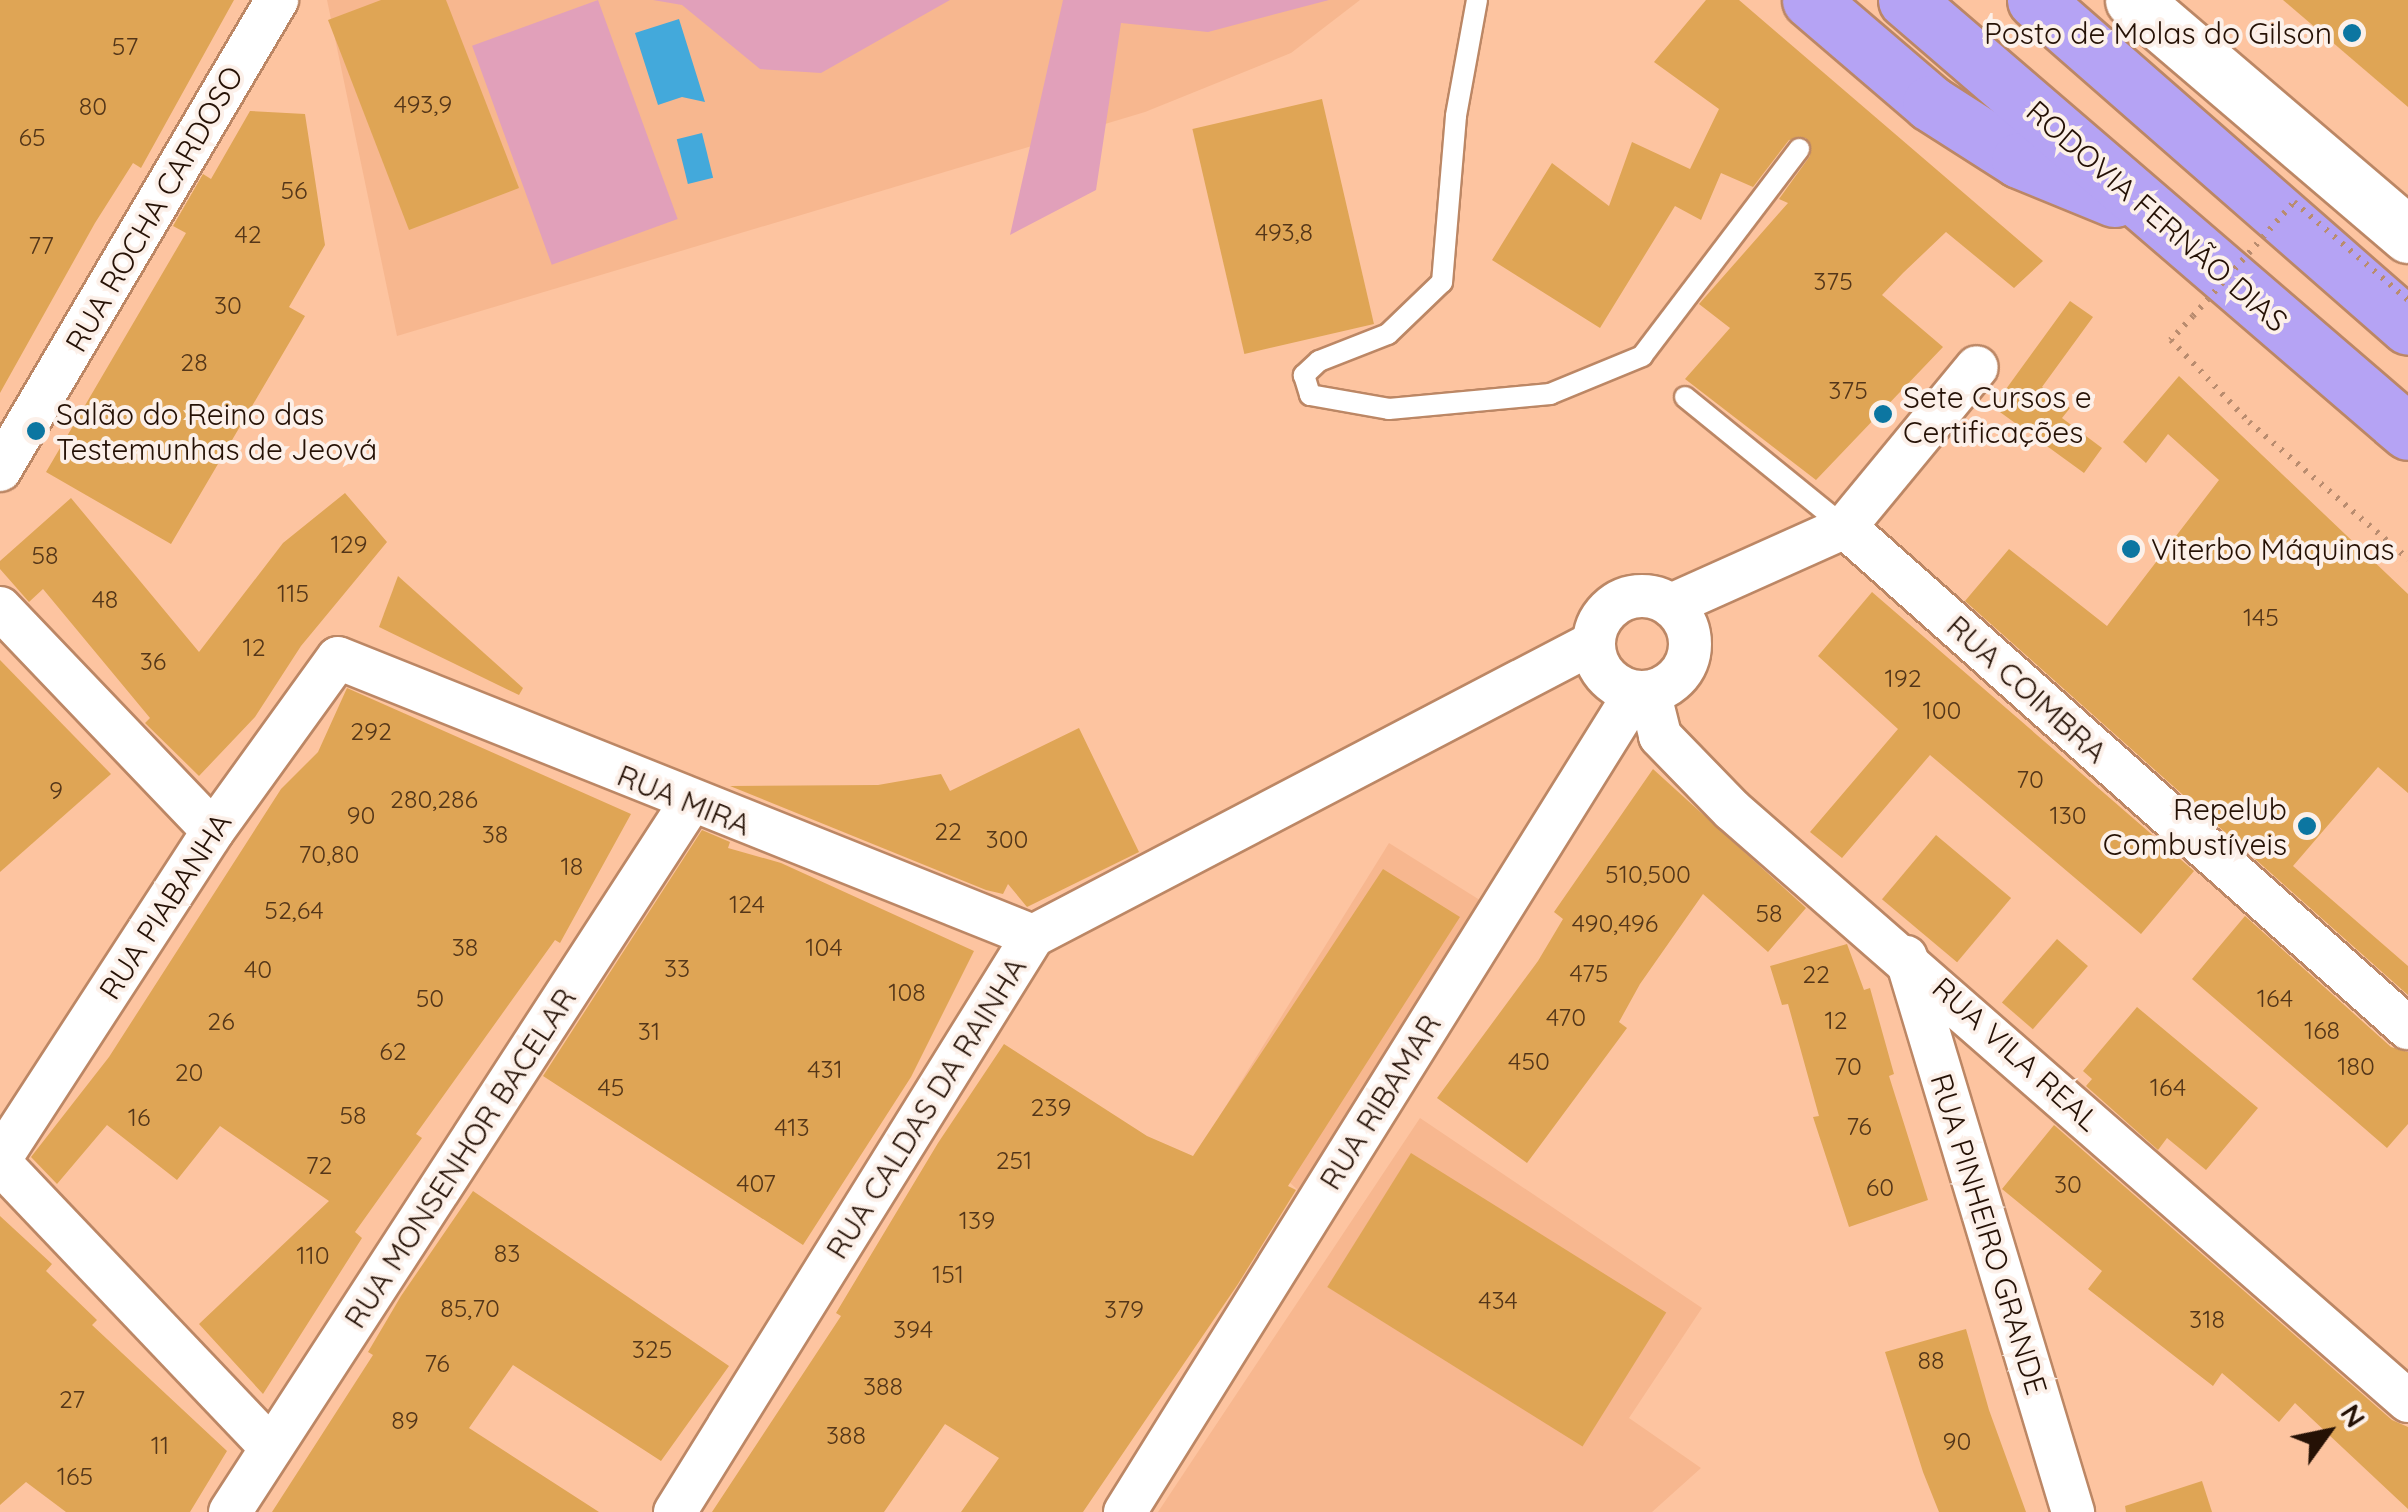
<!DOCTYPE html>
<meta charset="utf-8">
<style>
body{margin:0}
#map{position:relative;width:2408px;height:1512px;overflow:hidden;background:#fdc4a0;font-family:Quicksand,sans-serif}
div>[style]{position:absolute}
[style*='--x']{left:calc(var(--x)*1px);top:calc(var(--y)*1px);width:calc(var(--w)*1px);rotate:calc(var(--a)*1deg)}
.built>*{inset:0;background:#f7b78f}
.green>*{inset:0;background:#e1a0ba;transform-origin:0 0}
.water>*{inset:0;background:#43a9db;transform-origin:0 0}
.building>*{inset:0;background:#dfa555;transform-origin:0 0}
.path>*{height:6px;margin-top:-3px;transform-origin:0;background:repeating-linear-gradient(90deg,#b98c6f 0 2.5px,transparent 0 10.5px)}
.roads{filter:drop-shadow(2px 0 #bc8765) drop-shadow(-2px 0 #bc8765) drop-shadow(0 2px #bc8765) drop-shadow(0 -2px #bc8765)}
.lane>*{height:20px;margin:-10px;padding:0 10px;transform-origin:10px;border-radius:10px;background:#fff}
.street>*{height:42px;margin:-21px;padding:0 21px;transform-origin:21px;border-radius:21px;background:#fff}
.street>.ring{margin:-21px;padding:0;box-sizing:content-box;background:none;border:42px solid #fff;border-radius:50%}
.secondary>*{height:55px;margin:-27.5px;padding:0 27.5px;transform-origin:27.5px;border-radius:27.5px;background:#fff}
.highway>*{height:55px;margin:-27.5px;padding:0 27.5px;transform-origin:27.5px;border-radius:27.5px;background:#b5a3f4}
.path-bridge>*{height:6px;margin-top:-3px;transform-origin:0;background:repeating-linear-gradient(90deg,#b98c6f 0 2.5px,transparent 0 10.5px)}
.dots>*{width:28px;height:28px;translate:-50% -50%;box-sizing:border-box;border:5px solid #fcf0e9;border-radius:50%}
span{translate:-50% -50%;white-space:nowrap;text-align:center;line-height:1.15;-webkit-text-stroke:8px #fcf0e9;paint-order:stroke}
.number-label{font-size:25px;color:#543619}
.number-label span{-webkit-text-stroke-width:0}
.poi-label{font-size:30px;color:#251105}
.right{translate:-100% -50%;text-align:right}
.left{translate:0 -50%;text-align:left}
.street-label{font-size:30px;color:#251105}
.north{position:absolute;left:2278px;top:1382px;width:100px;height:100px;-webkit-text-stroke:8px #fcf0e9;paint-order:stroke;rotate:57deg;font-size:28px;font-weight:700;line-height:40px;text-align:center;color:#251105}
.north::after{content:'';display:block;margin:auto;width:35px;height:45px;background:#251105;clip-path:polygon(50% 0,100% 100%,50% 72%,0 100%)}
</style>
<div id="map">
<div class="built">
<div style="clip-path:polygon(327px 0,1360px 0,1291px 53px,1145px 112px,397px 336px)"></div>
<div style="clip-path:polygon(1389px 843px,1502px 914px,1300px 1192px,1219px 1117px)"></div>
<div style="clip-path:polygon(1420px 1118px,1702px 1308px,1629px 1418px,1701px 1468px,1652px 1512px,1158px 1512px)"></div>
</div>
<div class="green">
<div style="left:598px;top:0;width:233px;height:134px;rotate:70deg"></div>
<div style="clip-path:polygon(653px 0,950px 0,821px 73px,760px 69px,682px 5px)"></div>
<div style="clip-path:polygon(1063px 0,1329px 0,1208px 32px,1121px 23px,1096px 190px,1010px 235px)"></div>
</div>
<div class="water">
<div style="clip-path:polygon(679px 19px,705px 102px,682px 97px,658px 105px,635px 33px)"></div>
<div style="left:702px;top:133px;width:46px;height:26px;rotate:76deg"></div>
</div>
<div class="building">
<div style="clip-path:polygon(0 0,234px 0,141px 168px,133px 163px,95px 223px,0 393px)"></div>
<div style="clip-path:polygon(381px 0,446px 0,519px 188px,409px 230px,328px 20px)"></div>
<div style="clip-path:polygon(1706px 0,1739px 0,2043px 261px,2014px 288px,1946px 232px,1903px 273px,1882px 295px,1943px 347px,1816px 480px,1685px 379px,1730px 328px,1699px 304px,1788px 203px,1779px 199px,1810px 156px,1806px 138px,1789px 140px,1753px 187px,1721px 173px,1701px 220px,1675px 206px,1600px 328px,1492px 260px,1552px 163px,1609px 206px,1632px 142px,1690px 169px,1719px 109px,1654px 62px)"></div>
<div style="clip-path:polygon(2283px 0,2408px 0,2408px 107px)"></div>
<div style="left:1322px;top:99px;width:231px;height:133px;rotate:77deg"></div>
<div style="clip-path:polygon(250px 111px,305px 114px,325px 245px,289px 307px,305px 316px,171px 544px,46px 472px,186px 233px,173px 226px,203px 174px,211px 179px)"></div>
<div style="clip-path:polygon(2070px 301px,2093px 317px,2042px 387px,2070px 408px,2062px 418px,2102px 448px,2084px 473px,1993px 407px)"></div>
<div style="clip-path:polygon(2179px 376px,2408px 594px,2408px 793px,2378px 767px,2293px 866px,2408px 966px,2408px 995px,1965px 601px,2009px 549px,2107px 626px,2219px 480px,2168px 434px,2146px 463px,2123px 442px)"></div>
<div style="clip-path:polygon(345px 493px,387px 542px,301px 646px,255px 717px,199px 776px,145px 723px,150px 718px,43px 589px,29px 602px,0 569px,0 561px,71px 498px,199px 652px,283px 543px)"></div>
<div style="clip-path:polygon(398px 576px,523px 688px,519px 695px,379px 627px)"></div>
<div style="clip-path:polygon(1872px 592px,2194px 871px,2141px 934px,1930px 755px,1842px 858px,1810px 832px,1898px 729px,1818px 656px)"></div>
<div style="clip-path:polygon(0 660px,111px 774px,0 872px)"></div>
<div style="clip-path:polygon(347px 688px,631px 814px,560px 943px,555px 940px,416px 1134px,422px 1138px,355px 1232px,362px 1238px,263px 1394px,199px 1324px,329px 1201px,220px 1126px,177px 1180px,107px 1125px,57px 1184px,31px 1157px,109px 1057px,281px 789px,318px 752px)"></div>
<div style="clip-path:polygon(1079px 728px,1139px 852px,1027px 907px,1008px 884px,1003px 894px,986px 890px,730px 786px,878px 785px,941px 774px,950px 791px)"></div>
<div style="clip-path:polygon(1653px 769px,1806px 908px,1768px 952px,1703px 894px,1640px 984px,1619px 1022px,1627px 1028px,1527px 1163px,1437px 1098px,1538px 961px,1563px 919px,1554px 912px)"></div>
<div style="clip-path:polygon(702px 830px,730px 842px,728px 848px,781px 863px,974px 951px,911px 1077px,803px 1245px,543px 1076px)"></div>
<div style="left:1936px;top:835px;width:98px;height:84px;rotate:40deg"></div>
<div style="clip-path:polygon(1383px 869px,1460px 917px,1288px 1186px,1296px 1190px,1238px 1284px,1083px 1512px,961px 1512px,999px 1458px,945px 1424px,884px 1512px,712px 1512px,841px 1316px,836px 1313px,938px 1143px,1004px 1044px,1147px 1136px,1193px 1156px)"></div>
<div style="clip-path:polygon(2245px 916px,2391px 1047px,2408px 1052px,2408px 1124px,2387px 1148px,2192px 979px)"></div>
<div style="left:2057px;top:939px;width:41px;height:84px;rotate:41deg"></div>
<div style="clip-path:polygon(1847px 944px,1864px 990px,1870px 988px,1894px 1074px,1889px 1076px,1928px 1200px,1849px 1227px,1813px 1117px,1819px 1116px,1788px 1004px,1782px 1005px,1770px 966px)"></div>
<div style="clip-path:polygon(2137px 1007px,2258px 1108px,2206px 1170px,2167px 1138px,2158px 1150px,2086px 1086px,2092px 1079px,2083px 1071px)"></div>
<div style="clip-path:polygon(2054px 1125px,2392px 1420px,2408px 1427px,2408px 1509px,2295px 1403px,2279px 1422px,2222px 1373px,2213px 1386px,2088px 1289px,2102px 1271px,2002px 1189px)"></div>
<div style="left:1411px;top:1153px;width:301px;height:158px;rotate:32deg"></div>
<div style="clip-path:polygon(473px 1191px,729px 1366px,661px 1461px,513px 1365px,469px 1428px,599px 1512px,272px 1512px,373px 1355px,368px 1352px,401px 1296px)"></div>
<div style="clip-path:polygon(0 1216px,52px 1264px,46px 1271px,97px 1320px,92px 1325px,227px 1451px,190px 1512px,66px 1512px,26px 1482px,0 1505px)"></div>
<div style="clip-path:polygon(1966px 1329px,1989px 1410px,2026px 1512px,1939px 1512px,1923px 1472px,1885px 1352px)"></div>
<div style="clip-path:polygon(2202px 1481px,2212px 1512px,2126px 1512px,2125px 1506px)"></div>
</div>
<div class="path">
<div style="--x:2193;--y:316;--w:33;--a:133"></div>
<div style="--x:2171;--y:340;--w:113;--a:46.4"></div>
<div style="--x:2249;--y:422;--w:210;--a:40.7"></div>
</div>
<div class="roads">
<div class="lane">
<div style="--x:1477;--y:0;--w:118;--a:100.3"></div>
<div style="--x:1456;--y:116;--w:167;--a:94.8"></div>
<div style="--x:1442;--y:282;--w:75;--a:136.1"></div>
<div style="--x:1388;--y:334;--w:74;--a:158.6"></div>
<div style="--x:1319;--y:361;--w:21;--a:137"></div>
<div style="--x:1304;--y:375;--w:21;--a:73"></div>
<div style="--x:1310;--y:395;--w:80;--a:10"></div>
<div style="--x:1389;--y:409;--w:162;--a:-5.3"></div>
<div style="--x:1550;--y:394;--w:100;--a:-22.4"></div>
<div style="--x:1642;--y:356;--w:260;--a:-52.8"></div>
<div style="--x:1685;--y:397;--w:206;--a:39.1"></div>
</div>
<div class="street">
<div style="--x:0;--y:470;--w:546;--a:-59.49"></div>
<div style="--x:1845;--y:527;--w:754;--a:41.67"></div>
<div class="ring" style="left:1594px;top:596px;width:54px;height:54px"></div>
<div style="--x:1671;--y:605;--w:191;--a:-24.1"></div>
<div style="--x:1845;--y:527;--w:207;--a:-50.5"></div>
<div style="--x:0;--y:608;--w:308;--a:46.3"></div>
<div style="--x:1657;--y:690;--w:14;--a:111"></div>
<div style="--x:1652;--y:703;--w:34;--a:76"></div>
<div style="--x:1660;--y:736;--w:103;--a:45.8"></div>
<div style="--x:1732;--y:810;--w:898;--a:41.16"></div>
<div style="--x:1906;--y:957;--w:580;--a:73.25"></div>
<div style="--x:0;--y:1159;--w:391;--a:-57"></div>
<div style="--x:213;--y:831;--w:213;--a:-54.2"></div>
<div style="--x:338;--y:658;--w:749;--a:21.8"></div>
<div style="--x:0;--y:1163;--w:393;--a:46.4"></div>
<div style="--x:230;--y:1512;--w:845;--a:-57.02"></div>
<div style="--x:675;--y:1512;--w:678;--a:-58.14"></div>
<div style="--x:1033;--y:936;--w:632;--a:-27.62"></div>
<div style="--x:1125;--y:1512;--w:966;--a:-58.07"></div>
</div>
<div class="secondary">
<div style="--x:2133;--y:0;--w:362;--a:40.5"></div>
</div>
<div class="highway">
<div style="--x:1810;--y:0;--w:158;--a:40.6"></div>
<div style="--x:1930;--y:103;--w:106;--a:32.6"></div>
<div style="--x:2019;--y:160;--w:103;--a:22.3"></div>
<div style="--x:1906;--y:0;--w:662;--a:40.71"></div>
<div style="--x:2035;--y:0;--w:496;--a:41.2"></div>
</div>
</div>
<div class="path-bridge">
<div style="--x:2193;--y:316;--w:152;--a:-48.5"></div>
<div style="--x:2294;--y:202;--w:150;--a:40.7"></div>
</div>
<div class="dots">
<div style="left:2352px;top:33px;background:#0c76a1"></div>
<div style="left:1883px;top:414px;background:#0c76a1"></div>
<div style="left:36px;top:431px;background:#0c76a1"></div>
<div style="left:2131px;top:549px;background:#0c76a1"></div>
<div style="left:2307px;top:826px;background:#0c76a1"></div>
</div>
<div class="number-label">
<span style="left:125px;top:46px">57</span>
<span style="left:423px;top:104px">493,9</span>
<span style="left:93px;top:106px">80</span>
<span style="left:32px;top:137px">65</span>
<span style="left:294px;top:190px">56</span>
<span style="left:1284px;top:232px">493,8</span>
<span style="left:248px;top:234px">42</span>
<span style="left:41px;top:245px">77</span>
<span style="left:1833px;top:281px">375</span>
<span style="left:228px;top:305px">30</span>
<span style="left:194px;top:362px">28</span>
<span style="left:1848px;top:390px">375</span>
<span style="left:349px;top:544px">129</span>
<span style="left:45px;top:555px">58</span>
<span style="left:293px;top:593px">115</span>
<span style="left:105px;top:599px">48</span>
<span style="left:2261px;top:617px">145</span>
<span style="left:254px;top:647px">12</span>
<span style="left:153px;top:661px">36</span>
<span style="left:1903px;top:678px">192</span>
<span style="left:1942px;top:710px">100</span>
<span style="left:371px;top:731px">292</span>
<span style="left:2030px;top:779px">70</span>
<span style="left:56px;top:790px">9</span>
<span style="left:434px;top:799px">280,286</span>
<span style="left:361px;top:815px">90</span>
<span style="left:2068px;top:815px">130</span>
<span style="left:948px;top:831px">22</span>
<span style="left:495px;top:834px">38</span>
<span style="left:1007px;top:839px">300</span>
<span style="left:329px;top:854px">70,80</span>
<span style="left:572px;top:866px">18</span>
<span style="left:1648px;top:874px">510,500</span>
<span style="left:747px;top:904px">124</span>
<span style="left:294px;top:910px">52,64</span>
<span style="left:1769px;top:913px">58</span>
<span style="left:1615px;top:923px">490,496</span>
<span style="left:465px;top:947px">38</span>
<span style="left:824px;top:947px">104</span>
<span style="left:677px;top:968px">33</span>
<span style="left:258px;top:969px">40</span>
<span style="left:1589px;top:973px">475</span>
<span style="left:1816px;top:974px">22</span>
<span style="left:907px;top:992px">108</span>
<span style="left:430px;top:998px">50</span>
<span style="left:2275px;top:998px">164</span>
<span style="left:1566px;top:1017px">470</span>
<span style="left:1836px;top:1020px">12</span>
<span style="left:221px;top:1021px">26</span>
<span style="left:2322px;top:1030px">168</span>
<span style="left:649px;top:1031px">31</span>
<span style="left:393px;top:1051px">62</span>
<span style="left:1529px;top:1061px">450</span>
<span style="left:1848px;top:1066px">70</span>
<span style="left:2356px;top:1066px">180</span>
<span style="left:825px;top:1069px">431</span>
<span style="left:189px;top:1072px">20</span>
<span style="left:611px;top:1087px">45</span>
<span style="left:2168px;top:1087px">164</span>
<span style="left:1051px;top:1107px">239</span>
<span style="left:353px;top:1115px">58</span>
<span style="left:139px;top:1117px">16</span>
<span style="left:1859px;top:1126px">76</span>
<span style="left:792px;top:1127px">413</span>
<span style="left:1014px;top:1160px">251</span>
<span style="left:319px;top:1165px">72</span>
<span style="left:756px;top:1183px">407</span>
<span style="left:2068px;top:1184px">30</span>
<span style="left:1880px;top:1187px">60</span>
<span style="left:977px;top:1220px">139</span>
<span style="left:507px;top:1253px">83</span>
<span style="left:313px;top:1255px">110</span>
<span style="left:948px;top:1274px">151</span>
<span style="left:1498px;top:1300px">434</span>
<span style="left:470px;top:1308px">85,70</span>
<span style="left:1124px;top:1309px">379</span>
<span style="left:2207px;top:1319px">318</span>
<span style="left:913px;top:1329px">394</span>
<span style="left:652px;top:1349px">325</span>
<span style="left:1931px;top:1360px">88</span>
<span style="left:437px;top:1363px">76</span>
<span style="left:883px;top:1386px">388</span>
<span style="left:72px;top:1399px">27</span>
<span style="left:405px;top:1420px">89</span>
<span style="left:846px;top:1435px">388</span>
<span style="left:1957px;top:1441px">90</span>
<span style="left:160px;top:1445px">11</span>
<span style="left:75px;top:1476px">165</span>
</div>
<div class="poi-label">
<span class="right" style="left:2332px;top:33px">Posto de Molas do Gilson</span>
<span class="left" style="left:1903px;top:414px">Sete Cursos e<br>Certificações</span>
<span class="left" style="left:56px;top:431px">Salão do Reino das<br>Testemunhas de Jeová</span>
<span class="left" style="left:2151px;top:549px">Viterbo Máquinas</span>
<span class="right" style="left:2287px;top:826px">Repelub<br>Combustíveis</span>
</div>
<div class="street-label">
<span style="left:154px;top:209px;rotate:-60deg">RUA ROCHA CARDOSO</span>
<span style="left:2157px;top:216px;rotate:41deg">RODOVIA FERNÃO DIAS</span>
<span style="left:2027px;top:689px;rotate:42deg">RUA COIMBRA</span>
<span style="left:684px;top:800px;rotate:22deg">RUA MIRA</span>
<span style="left:165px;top:906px;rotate:-57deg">RUA PIABANHA</span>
<span style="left:2016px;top:1054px;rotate:42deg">RUA VILA REAL</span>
<span style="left:1380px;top:1102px;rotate:-58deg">RUA RIBAMAR</span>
<span style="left:926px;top:1108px;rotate:-58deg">RUA CALDAS DA RAINHA</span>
<span style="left:460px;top:1158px;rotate:-57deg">RUA MONSENHOR BACELAR</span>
<span style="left:1989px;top:1234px;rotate:73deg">RUA PINHEIRO GRANDE</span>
</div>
<div class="north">N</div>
</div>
